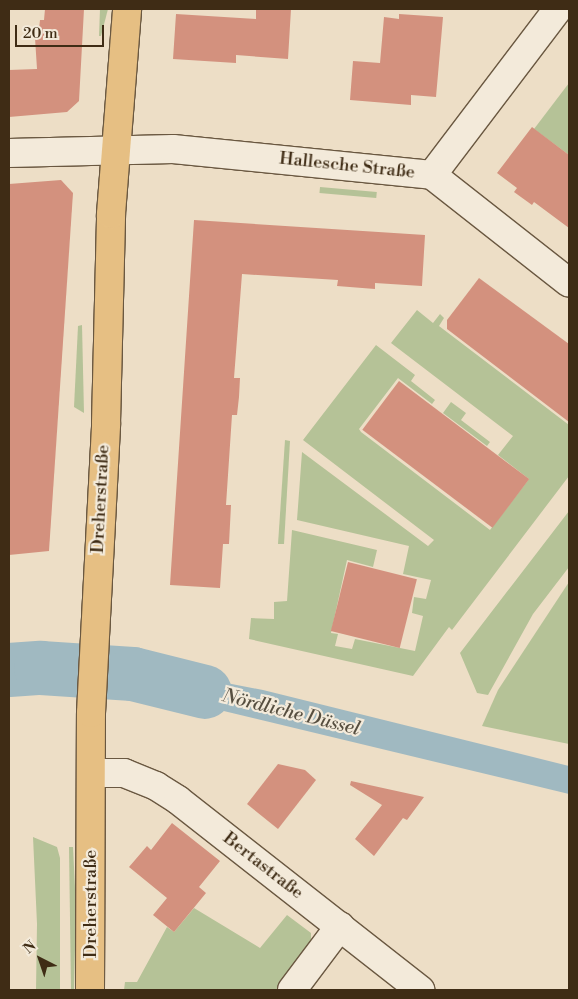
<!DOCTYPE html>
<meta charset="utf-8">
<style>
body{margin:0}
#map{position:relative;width:578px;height:999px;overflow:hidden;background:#eddec6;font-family:"Libre Bodoni",serif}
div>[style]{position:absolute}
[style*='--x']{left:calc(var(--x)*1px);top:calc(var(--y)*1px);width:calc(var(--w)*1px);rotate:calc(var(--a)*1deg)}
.green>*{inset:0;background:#b5c297;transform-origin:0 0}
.water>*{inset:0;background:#a0b9c1}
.river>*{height:54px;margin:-27px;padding:0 27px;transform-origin:27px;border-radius:27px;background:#a0b9c1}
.building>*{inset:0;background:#d3917e;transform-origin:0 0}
.roads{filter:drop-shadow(1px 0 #6a5841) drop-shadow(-1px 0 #6a5841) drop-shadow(0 1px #6a5841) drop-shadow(0 -1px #6a5841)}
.minor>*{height:28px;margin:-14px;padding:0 14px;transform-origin:14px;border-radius:14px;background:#f3eada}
.major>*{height:28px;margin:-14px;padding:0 14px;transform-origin:14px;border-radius:14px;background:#e6bf83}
span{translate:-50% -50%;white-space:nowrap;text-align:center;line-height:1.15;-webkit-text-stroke:4.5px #f3eada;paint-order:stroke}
.street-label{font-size:18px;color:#3f2c15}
.water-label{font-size:19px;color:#574f40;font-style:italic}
.frame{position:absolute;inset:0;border:10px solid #3f2c15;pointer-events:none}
.north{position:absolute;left:15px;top:934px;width:50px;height:50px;-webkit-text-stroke:4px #f3eada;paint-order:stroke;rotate:319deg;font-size:14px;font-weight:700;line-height:20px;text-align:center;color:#3f2c15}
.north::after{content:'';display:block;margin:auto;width:18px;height:22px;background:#3f2c15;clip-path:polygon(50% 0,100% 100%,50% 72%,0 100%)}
.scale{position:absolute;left:15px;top:25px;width:89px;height:22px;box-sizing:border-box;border:2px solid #3f2c15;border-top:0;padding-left:6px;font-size:15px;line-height:18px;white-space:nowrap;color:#3f2c15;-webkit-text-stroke:4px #f3eada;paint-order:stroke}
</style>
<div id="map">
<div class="green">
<div style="clip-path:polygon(100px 9px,108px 9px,101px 36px,99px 36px)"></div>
<div style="clip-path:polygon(569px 83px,569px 155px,534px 129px)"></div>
<div style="left:320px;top:187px;width:57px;height:6px;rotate:5deg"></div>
<div style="clip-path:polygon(417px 310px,433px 323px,440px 314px,444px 318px,439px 326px,569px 425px,569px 476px,452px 630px,449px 627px,413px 676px,249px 639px,251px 618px,274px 619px,274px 602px,287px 601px,292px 530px,377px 550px,373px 567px,347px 560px,331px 633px,338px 634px,335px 646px,352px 649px,355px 639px,415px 651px,423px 616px,412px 613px,414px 597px,426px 599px,431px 580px,403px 574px,409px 546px,297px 520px,302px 452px,428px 546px,434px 540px,303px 440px,376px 345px,415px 375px,411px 381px,435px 400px,432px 404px,398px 378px,359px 429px,361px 432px,490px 530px,529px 479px,498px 455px,513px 436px,391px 343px)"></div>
<div style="clip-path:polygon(82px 325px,84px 413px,74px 407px,78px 326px)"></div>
<div style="clip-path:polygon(451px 402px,466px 413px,461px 420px,490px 442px,487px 446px,443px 413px)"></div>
<div style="clip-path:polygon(285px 440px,290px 441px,284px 544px,278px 544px)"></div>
<div style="clip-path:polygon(569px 511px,569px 567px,533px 614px,488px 695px,477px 693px,460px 653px)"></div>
<div style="clip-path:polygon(569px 582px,569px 744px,482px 726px,498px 690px)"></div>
<div style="clip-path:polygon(33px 837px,57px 847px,60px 858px,60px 990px,36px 990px,37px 924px)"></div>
<div style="clip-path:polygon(69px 847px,73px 847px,76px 908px,74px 990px,71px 990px)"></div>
<div style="clip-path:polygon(194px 908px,260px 948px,287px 915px,311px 933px,311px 954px,282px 990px,124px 990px,125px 982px,137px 982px,167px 927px,174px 932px)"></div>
</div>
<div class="water">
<div style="clip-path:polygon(39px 656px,37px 681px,9px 683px,9px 658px)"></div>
<div style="clip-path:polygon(134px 665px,263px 690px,569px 766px,569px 794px,132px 689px)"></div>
</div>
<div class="river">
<div style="--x:9;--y:670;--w:32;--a:-4"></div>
<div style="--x:41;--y:668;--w:92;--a:3.7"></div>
<div style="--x:133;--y:674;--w:74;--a:14"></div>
</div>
<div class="building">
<div style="clip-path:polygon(45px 9px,84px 9px,79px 101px,67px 112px,9px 117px,9px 70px,37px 69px,35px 38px,38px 38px,40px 20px,44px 20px)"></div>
<div style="clip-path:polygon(256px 9px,291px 9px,288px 59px,236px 55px,236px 63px,173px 59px,176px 14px,256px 19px)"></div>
<div style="clip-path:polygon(399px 14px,443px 17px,436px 97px,411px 95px,411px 105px,350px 100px,353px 61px,380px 63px,384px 17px,399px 19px)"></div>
<div style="clip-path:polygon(532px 127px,569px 155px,569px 228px,534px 202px,532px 205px,514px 192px,517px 188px,497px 173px)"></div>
<div style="clip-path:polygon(61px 180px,73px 193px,49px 551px,9px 555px,9px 184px)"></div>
<div style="clip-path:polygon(194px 220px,425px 235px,422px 286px,375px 283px,375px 289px,337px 286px,338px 280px,242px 274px,234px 378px,240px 378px,239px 397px,237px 415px,232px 415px,226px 505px,231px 505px,229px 544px,223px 544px,220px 588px,170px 585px)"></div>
<div style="clip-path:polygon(479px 278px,569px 344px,569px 422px,447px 329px,447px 320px)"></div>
<div style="left:399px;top:381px;width:163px;height:61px;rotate:37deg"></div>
<div style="left:348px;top:562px;width:71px;height:71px;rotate:14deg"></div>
<div style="clip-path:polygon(278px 764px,305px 770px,316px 780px,278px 829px,247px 804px)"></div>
<div style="clip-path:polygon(351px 781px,424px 797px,407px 820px,403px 818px,374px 856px,355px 839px,382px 805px,350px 785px)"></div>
<div style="clip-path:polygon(172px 823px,220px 861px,199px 887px,206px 893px,174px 932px,153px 915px,167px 898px,129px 867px,147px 846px,151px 850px)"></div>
</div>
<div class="roads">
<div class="minor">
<div style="--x:9;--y:153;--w:164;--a:-1.4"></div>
<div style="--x:173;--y:149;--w:260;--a:5.7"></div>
<div style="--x:432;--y:175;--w:208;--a:-52.8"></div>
<div style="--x:432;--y:175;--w:174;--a:38.2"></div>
<div style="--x:91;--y:773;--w:33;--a:0"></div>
<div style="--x:124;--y:773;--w:35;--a:22"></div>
<div style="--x:156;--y:786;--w:26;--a:32"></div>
<div style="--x:178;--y:800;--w:308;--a:38.1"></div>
<div style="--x:292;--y:990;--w:80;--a:-53.1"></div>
</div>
<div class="major">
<div style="--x:90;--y:990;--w:277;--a:-89.8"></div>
<div style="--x:91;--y:713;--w:290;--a:-87"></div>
<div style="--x:106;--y:423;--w:209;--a:-88.6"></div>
<div style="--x:111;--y:214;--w:206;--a:-85.5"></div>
</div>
</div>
<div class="street-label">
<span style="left:347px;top:166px;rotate:6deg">Hallesche Straße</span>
<span style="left:101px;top:499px;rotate:-87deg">Dreherstraße</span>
<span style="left:263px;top:866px;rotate:38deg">Bertastraße</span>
<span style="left:91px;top:904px;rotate:-90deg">Dreherstraße</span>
</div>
<div class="water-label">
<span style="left:291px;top:713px;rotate:14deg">Nördliche Düssel</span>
</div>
<div class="frame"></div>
<div class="north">N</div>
<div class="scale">20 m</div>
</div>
